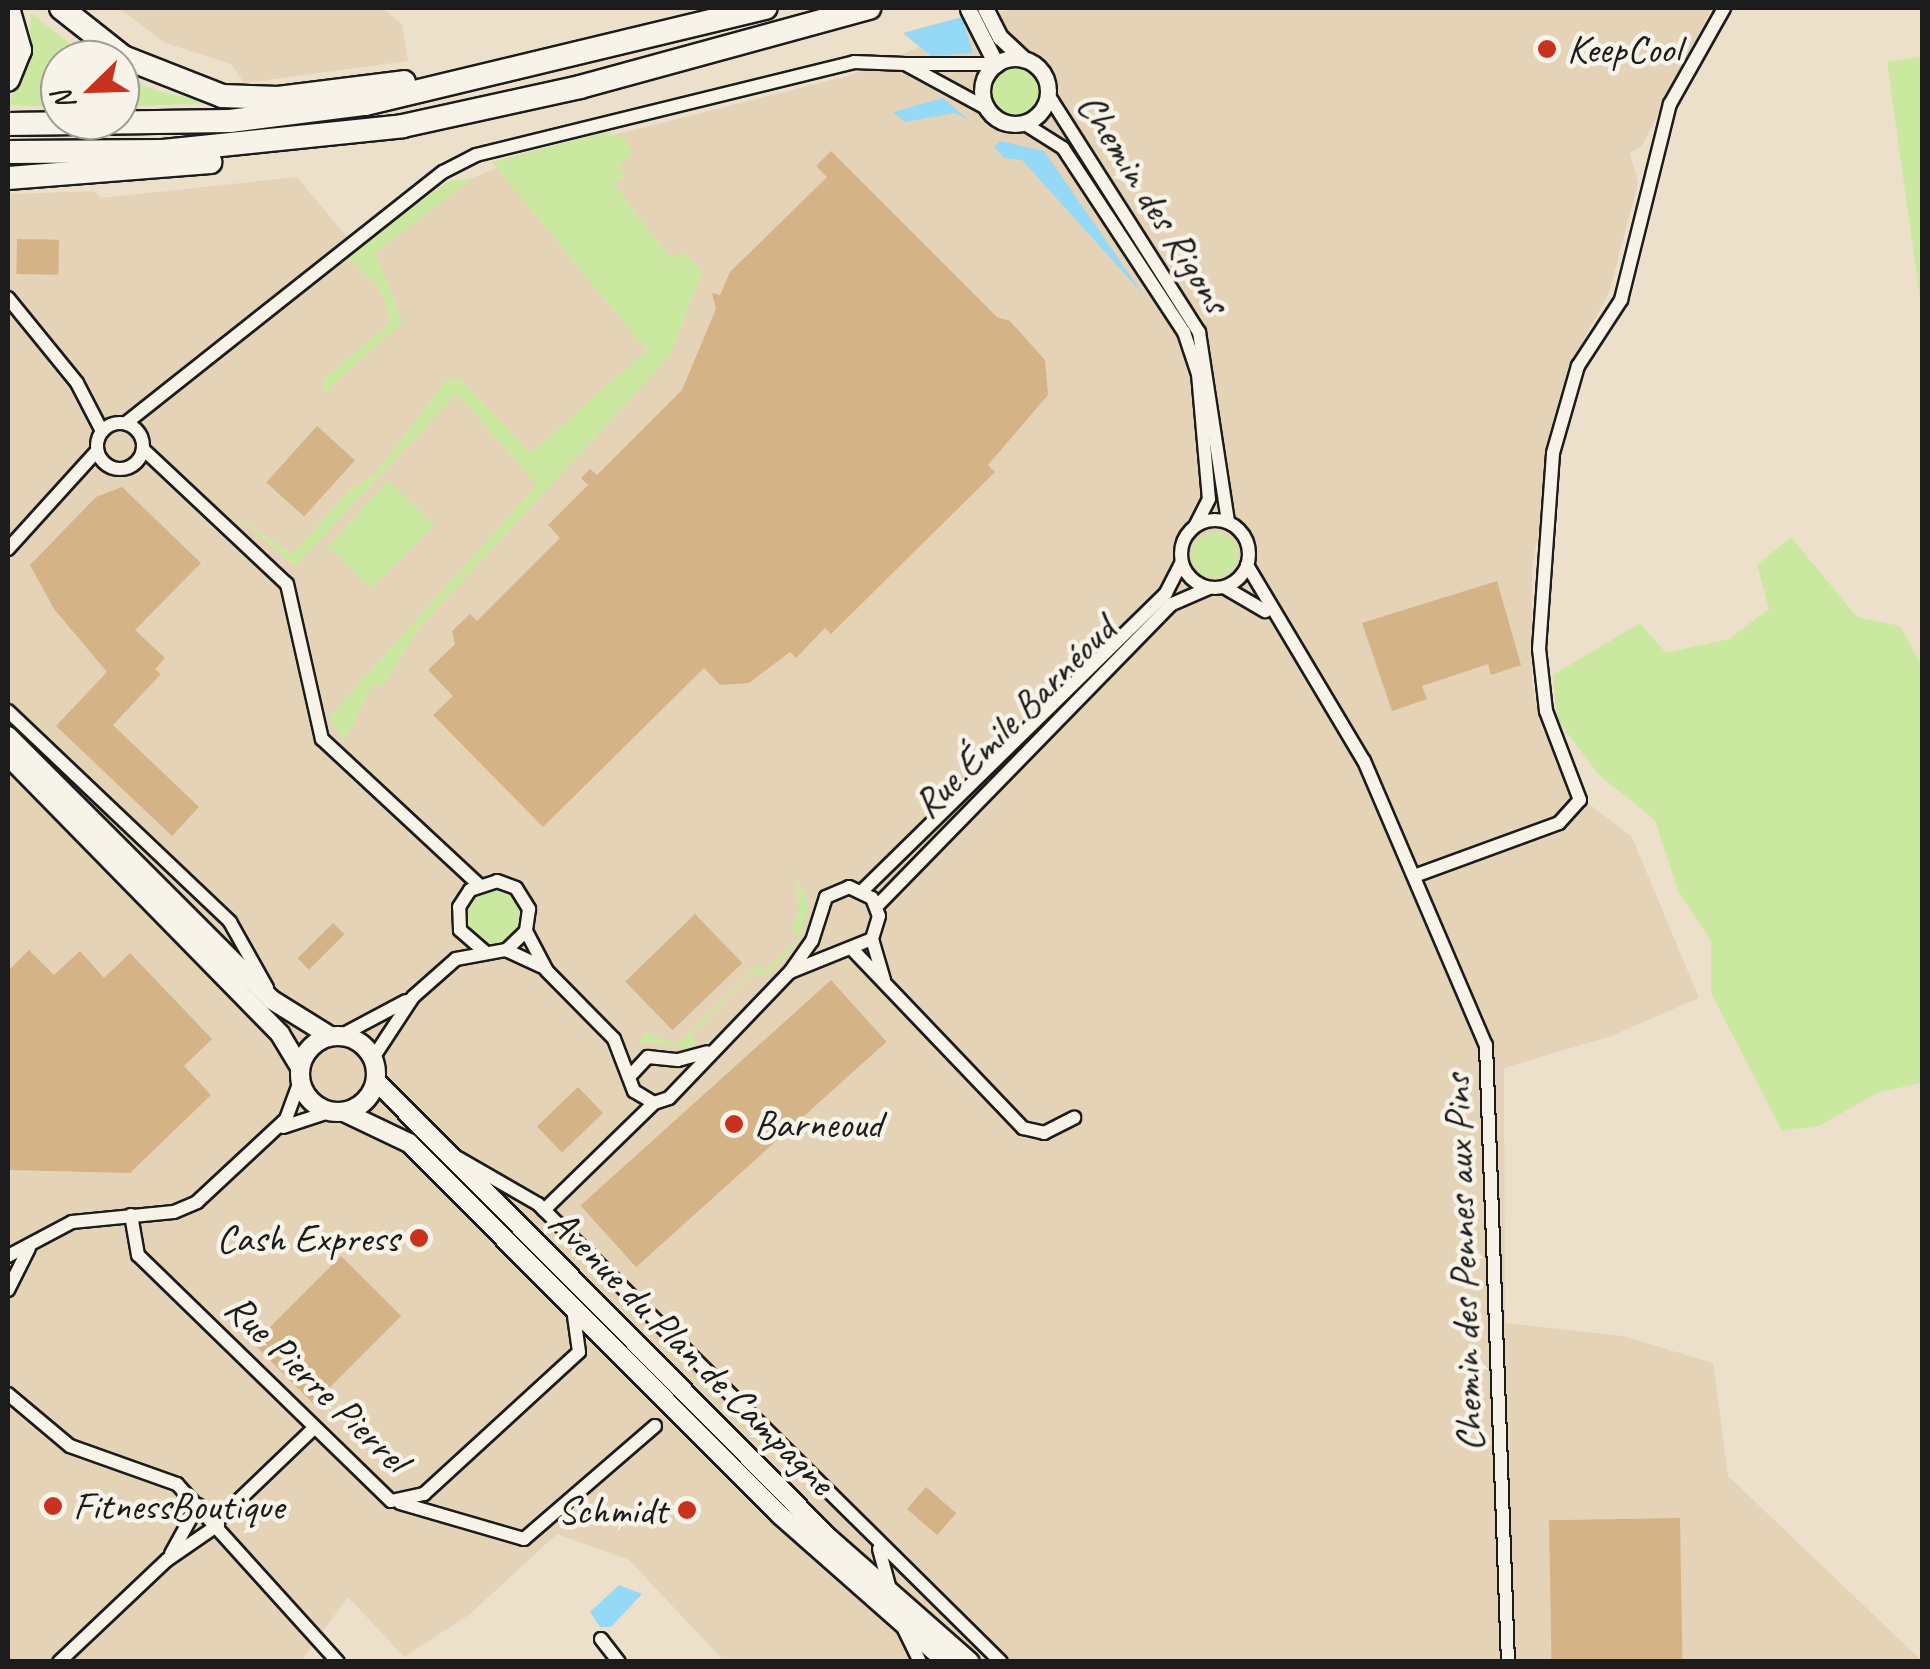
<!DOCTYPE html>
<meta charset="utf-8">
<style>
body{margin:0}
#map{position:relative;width:1930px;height:1669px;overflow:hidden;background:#ece0cb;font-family:Caveat,sans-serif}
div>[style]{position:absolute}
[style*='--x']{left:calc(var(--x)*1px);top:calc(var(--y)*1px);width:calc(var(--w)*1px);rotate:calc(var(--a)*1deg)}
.built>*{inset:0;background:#e5d3b7}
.green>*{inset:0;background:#cbe8a0}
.round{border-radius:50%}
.water>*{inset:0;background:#94d9f6}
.building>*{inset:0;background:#d4b487;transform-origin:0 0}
.roads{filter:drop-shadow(2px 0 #1c1c1c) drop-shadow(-2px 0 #1c1c1c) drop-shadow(0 2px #1c1c1c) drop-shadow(0 -2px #1c1c1c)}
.minor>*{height:12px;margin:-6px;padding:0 6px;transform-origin:6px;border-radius:6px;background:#f7f3e8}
.minor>.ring{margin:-6px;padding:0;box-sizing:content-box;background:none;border:12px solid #f7f3e8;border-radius:50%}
.tertiary>*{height:15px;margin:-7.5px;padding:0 7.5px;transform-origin:7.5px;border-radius:7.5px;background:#f7f3e8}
.tertiary>.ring{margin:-7.5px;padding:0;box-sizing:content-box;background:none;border:15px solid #f7f3e8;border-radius:50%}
.secondary>*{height:18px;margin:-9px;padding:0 9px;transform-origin:9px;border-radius:9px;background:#f7f3e8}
.secondary>.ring{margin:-9px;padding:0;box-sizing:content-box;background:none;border:18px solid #f7f3e8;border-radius:50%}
.motorway>*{height:22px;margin:-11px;padding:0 11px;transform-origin:11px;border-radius:11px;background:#f7f3e8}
.dots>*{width:28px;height:28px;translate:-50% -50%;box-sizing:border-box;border:5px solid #f7f3e8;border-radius:50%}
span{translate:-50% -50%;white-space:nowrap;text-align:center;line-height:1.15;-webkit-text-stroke:9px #f7f3e8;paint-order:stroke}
.poi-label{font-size:40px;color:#1c1c1c}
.left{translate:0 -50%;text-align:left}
.right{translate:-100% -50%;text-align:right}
.street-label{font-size:40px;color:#1c1c1c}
.frame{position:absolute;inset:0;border:10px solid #1c1c1c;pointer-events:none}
.north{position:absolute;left:40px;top:40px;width:100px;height:100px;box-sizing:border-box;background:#f7f3e8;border:2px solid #9f9d96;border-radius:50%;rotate:247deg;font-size:28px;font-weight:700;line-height:40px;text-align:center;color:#1c1c1c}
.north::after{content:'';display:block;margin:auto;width:35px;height:45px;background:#c8321e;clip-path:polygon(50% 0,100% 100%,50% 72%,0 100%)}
</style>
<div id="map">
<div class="built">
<div style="clip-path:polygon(119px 8px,382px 8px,402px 24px,408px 61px,244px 83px,231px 64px,165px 43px)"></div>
<div style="clip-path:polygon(1012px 8px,1712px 8px,1642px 146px,1630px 153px,1638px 183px,1609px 293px,1568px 368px,1532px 568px,1532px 684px,1543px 731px,1588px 803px,1632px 837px,1699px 998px,1611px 1036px,1504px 1068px,1505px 1323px,1623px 1336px,1713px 1363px,1728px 1476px,1922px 1661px,724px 1661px,629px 1560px,557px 1534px,470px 1614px,404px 1657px,348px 1597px,301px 1661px,8px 1661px,8px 194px,94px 191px,101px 198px,297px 177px,346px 236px,513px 160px,852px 75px)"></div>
</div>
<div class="green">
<div style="clip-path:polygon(31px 13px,91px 60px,60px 60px,60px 107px,8px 105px,28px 63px)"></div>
<div style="clip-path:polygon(1922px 56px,1922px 313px,1887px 62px)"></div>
<div class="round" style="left:990px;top:67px;width:50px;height:50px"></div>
<div style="clip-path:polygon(120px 76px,156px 90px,209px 103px,120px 107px)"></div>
<div style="clip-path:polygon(604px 132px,625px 138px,632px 155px,619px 164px,625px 176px,614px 184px,671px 259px,682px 251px,702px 272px,670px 356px,419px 628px,382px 687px,373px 684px,345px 741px,329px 717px,537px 485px,457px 394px,295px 566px,233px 513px,292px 554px,351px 489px,374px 475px,447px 379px,459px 378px,530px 453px,647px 351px,492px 162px)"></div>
<div style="clip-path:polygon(473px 178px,375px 253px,403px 322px,323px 394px,324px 379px,391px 322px,381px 290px,345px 255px,449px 181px)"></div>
<div style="clip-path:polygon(388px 480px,435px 525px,372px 588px,329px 547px,304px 573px)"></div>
<div class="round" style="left:1192px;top:532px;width:46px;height:46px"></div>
<div style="clip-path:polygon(1791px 537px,1857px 617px,1900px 626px,1922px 666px,1922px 1083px,1879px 1092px,1819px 1126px,1782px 1131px,1711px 993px,1711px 941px,1678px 891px,1655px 820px,1599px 775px,1557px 719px,1553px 675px,1640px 623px,1666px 653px,1729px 639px,1769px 609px,1757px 565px)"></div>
<div style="clip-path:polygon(795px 874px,809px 905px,800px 937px,781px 962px,766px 976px,753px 973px,689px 1038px,697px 1041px,690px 1048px,639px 1042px,646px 1032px,677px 1045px,758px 965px,765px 972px,799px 937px,792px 929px,799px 909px)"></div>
<div class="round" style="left:467px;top:891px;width:54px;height:54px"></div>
</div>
<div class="water">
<div style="clip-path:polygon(962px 17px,973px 53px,931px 56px,903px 33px)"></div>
<div style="clip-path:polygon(943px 98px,970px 121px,955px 113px,905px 122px,893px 112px)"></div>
<div style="clip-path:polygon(1000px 141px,1044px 151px,1143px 294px,1022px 160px,1004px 158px,994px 147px)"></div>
<div style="clip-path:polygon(619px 1585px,642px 1594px,611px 1627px,600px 1627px,590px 1612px)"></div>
</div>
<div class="building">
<div style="clip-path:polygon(831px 151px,997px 317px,1010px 321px,1045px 360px,1048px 395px,988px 465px,995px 472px,831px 634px,825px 628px,796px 658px,790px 652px,749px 683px,720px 685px,704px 668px,543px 827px,433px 715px,453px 696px,428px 670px,455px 644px,452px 631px,470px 614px,477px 621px,560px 538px,548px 525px,588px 485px,581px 478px,590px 469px,597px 475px,682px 390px,716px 309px,712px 293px,720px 295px,730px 272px,827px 177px,816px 166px)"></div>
<div style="left:17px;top:239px;width:42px;height:35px;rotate:1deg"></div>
<div style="left:317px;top:426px;width:51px;height:76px;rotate:42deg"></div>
<div style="clip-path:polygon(122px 487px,201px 563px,135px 630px,165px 658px,155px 669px,161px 674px,113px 725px,199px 807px,172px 836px,56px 726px,107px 672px,54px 609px,30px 565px,96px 497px)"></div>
<div style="clip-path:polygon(1497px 581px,1521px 665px,1491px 675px,1488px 664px,1422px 686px,1427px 699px,1392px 711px,1362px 623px)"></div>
<div style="left:695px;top:914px;width:68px;height:97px;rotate:46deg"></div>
<div style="left:333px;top:923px;width:16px;height:50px;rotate:45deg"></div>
<div style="clip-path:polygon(29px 950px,54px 975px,80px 951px,104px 978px,130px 953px,212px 1039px,184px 1066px,211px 1095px,130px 1173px,8px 1170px,8px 971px)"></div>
<div style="left:831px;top:980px;width:83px;height:337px;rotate:48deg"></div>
<div style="left:578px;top:1087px;width:36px;height:57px;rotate:46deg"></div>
<div style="left:341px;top:1256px;width:85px;height:124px;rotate:45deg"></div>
<div style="left:926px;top:1487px;width:40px;height:29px;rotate:41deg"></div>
<div style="left:1680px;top:1518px;width:144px;height:131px;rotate:89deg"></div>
</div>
<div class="roads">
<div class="minor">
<div style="--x:1049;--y:96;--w:280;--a:57.6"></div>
<div style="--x:1199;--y:332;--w:192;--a:81.3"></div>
<div style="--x:986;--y:108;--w:92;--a:-151.5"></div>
<div style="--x:905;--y:64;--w:91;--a:0"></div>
<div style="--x:1025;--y:124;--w:45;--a:32.3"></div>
<div style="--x:1063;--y:148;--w:220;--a:56.7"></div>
<div style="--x:1184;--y:332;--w:44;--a:71.6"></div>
<div style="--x:1198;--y:374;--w:125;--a:85"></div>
<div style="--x:1209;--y:499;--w:30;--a:117"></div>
<div style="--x:8;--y:298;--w:109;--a:50.9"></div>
<div style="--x:77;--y:383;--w:54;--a:62.5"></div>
<div class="ring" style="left:97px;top:423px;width:34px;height:34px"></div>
<div style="--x:126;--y:423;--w:404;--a:-38.4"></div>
<div style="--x:443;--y:172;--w:37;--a:-27"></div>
<div style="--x:476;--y:155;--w:389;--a:-13.8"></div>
<div style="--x:854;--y:62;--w:51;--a:2.2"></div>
<div style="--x:143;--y:449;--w:197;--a:43.2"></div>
<div style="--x:287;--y:584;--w:159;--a:77.3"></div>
<div style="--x:322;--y:739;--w:213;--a:42.9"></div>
<div class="ring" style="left:1181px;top:520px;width:56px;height:56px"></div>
<div style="--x:8;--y:549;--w:132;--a:-47.8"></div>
<div style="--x:1247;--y:565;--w:228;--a:59.2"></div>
<div style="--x:1364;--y:761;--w:309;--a:66.8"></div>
<div style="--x:1486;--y:1045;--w:617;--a:87.96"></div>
<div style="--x:1224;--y:587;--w:48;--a:30.3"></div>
<div style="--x:8;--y:711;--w:306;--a:43.5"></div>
<div style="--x:230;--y:922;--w:76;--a:60.7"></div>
<div style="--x:1417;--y:875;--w:151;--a:-20.1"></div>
<div style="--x:1559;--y:823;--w:31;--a:-48"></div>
<div style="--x:1580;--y:800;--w:95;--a:-110.9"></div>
<div style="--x:1546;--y:711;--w:62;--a:-96.4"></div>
<div style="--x:1539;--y:649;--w:196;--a:-85.9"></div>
<div style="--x:1553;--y:453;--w:91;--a:-74"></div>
<div style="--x:1578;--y:366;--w:79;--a:-56.9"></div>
<div style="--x:1621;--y:300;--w:202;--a:-76"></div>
<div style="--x:1670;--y:104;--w:110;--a:-60.6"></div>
<div style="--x:863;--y:890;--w:424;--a:-44.4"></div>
<div style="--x:1166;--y:593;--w:34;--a:-63"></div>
<div style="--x:877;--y:906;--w:422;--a:-45.7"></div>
<div style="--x:1172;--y:604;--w:40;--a:-23.4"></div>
<div style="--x:526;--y:931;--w:45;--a:62.3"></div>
<div style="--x:547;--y:971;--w:95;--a:45.4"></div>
<div style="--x:614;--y:1039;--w:56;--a:69"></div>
<div style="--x:634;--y:1091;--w:23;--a:31"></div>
<div style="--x:654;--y:1103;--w:16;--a:-18"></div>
<div style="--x:669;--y:1098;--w:175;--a:-46.2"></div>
<div style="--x:790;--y:972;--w:38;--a:-55"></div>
<div style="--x:812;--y:941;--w:46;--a:-72.3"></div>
<div style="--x:826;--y:897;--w:25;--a:-23"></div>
<div style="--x:849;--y:887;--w:25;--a:26"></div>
<div style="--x:872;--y:898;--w:19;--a:69"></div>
<div style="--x:879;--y:916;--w:24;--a:107"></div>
<div style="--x:872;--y:939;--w:88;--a:158.1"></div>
<div style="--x:872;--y:939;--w:43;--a:73.7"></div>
<div style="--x:852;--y:949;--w:248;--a:46.3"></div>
<div style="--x:1023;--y:1128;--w:22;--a:13"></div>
<div style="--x:1044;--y:1133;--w:34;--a:-27"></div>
<div style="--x:484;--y:951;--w:32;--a:-139"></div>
<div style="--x:460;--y:930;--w:23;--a:-92"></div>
<div style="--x:459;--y:907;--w:20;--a:-57"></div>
<div style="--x:470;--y:890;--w:28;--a:-18"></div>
<div style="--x:497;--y:881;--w:20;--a:20"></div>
<div style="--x:516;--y:888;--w:25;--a:58"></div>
<div style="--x:529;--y:909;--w:22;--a:98"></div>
<div style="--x:526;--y:931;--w:28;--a:136"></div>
<div style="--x:340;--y:1036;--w:75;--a:-27.9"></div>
<div style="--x:373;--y:1058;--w:73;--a:-56.7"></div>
<div style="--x:413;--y:997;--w:57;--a:-41.5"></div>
<div style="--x:456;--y:959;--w:51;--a:-10.2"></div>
<div style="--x:506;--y:950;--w:40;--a:25"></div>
<div style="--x:631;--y:1075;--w:25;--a:-47"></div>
<div style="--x:648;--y:1057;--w:30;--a:6"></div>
<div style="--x:678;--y:1060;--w:30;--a:-15"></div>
<div style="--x:283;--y:1127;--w:48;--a:-18.1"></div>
<div style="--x:458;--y:1158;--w:92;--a:29.9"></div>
<div style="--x:538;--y:1204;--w:651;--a:44.69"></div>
<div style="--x:544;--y:1210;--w:153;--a:-44.2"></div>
<div style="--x:131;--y:1215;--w:41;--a:80.1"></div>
<div style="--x:138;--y:1255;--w:353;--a:44.2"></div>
<div style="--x:391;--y:1501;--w:34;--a:-12"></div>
<div style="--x:424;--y:1494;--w:210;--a:-42.5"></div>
<div style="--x:579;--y:1352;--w:43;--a:-97.9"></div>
<div style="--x:8;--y:1256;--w:72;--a:-28"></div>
<div style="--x:72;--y:1222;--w:102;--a:-5.6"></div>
<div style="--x:174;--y:1212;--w:25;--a:-23"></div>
<div style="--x:197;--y:1202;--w:122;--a:-43"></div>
<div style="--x:286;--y:1119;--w:40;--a:-69.8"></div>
<div style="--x:8;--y:1290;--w:47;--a:-63.4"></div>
<div style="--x:8;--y:1394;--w:81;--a:40"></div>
<div style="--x:70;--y:1446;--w:114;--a:19.6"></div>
<div style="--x:177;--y:1484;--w:240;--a:47.9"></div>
<div style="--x:400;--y:1503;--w:129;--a:16.2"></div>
<div style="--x:524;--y:1539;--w:173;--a:-40.8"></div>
<div style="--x:216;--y:1522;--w:134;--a:-43.8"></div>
<div style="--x:879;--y:1549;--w:46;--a:74.7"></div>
<div style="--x:171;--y:1554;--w:56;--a:-61.1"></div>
<div style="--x:904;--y:1629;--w:37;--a:64"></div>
<div style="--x:601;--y:1639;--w:29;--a:52"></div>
<div style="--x:59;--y:1662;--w:149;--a:-43.4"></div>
<div style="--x:167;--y:1560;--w:62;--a:-34.5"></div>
</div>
<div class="tertiary">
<div style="--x:985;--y:8;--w:33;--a:63"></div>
<div style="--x:1000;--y:37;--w:33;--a:43"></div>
<div style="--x:968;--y:9;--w:62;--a:63"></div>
<div class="ring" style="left:982px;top:58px;width:51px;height:51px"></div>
</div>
<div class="secondary">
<div style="--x:8;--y:736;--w:373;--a:45"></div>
<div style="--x:272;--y:1000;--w:68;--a:31.8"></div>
<div style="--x:8;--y:756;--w:389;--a:45.6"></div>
<div style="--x:280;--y:1034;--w:39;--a:59"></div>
<div class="ring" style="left:300px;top:1036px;width:58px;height:58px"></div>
<div style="--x:376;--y:1081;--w:645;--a:45.25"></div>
<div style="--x:830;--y:1539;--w:186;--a:41.3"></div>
<div style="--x:344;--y:1112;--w:72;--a:25.5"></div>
<div style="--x:409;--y:1143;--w:525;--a:45.08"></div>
<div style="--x:780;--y:1515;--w:222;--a:41.4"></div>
</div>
<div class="motorway">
<div style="--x:8;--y:8;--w:44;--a:74.1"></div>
<div style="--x:20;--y:50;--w:32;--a:112"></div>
<div style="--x:61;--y:8;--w:79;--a:38.3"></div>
<div style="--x:123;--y:57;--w:106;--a:21.5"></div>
<div style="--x:222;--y:96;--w:56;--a:2"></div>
<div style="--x:278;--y:98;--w:127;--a:-7.2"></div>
<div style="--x:8;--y:124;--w:222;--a:-0.8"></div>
<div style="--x:230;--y:121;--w:136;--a:-7.2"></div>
<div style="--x:365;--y:104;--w:412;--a:-13.5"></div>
<div style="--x:8;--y:152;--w:155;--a:-0.4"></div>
<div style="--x:163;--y:151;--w:241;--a:-5.9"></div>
<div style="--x:403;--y:126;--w:181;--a:-12.4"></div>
<div style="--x:580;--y:87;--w:300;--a:-15.3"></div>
<div style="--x:8;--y:178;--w:203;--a:-4.5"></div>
</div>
</div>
<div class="dots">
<div style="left:1547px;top:49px;background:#c8321e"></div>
<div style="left:734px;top:1124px;background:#c8321e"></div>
<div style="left:419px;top:1238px;background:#c8321e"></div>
<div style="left:53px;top:1506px;background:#c8321e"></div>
<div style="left:687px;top:1510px;background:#c8321e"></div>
</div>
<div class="poi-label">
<span class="left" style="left:1567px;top:49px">KeepCool</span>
<span class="left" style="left:754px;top:1124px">Barneoud</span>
<span class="right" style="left:399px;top:1238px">Cash Express</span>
<span class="left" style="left:73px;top:1506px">FitnessBoutique</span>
<span class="right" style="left:667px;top:1510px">Schmidt</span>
</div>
<div class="street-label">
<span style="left:1154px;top:203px;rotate:58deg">Chemin des Rigons</span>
<span style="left:1014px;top:717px;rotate:-45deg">Rue Émile Barnéoud</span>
<span style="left:1463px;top:1263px;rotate:-92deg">Chemin des Pennes aux Pins</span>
<span style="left:692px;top:1352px;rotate:45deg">Avenue du Plan de Campagne</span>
<span style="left:317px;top:1383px;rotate:44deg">Rue Pierre Pierrel</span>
</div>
<div class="frame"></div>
<div class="north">N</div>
</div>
